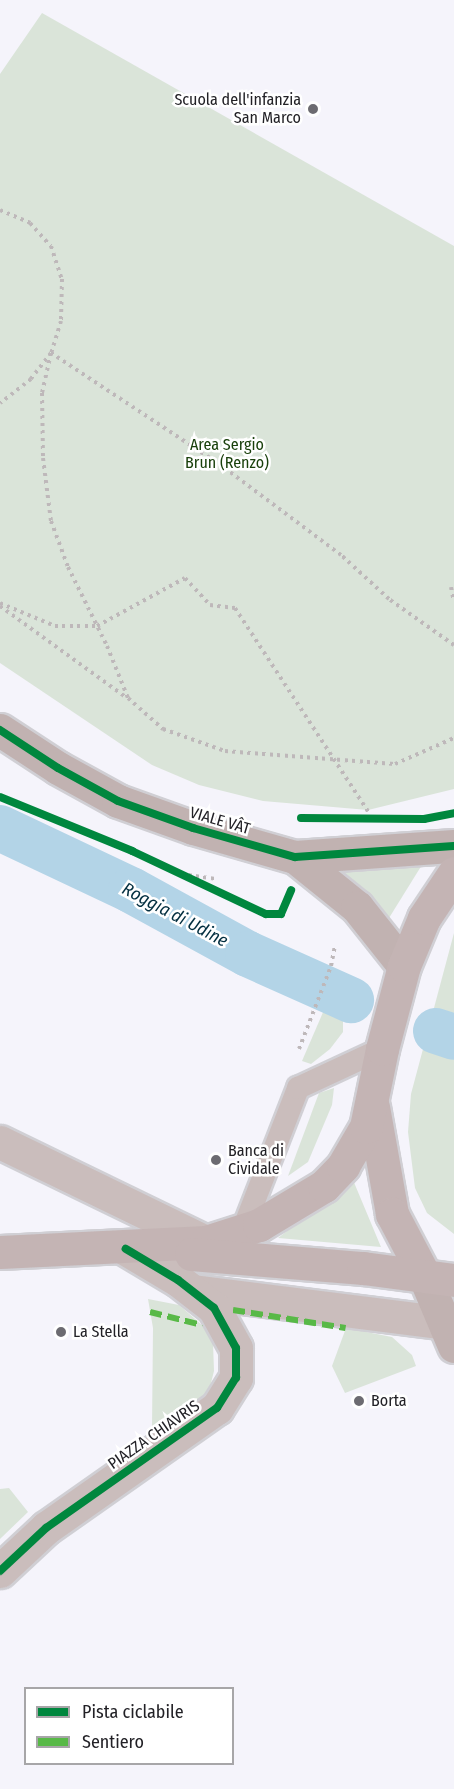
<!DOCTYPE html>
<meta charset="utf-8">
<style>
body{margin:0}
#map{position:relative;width:454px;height:1789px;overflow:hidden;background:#f5f4fb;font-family:"Fira Sans Condensed",sans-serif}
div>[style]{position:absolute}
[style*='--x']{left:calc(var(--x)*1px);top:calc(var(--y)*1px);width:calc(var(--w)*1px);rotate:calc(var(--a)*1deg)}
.green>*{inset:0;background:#dae4d9}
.canal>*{height:46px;margin:-23px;padding:0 23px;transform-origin:23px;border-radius:23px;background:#b3d4e7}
.path>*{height:4px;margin-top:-2px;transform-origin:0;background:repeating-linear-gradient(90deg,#beb8ba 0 3px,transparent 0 7.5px)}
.roads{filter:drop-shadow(2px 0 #d0cfd4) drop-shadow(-2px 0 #d0cfd4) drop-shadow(0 2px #d0cfd4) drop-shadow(0 -2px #d0cfd4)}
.service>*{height:22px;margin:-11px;padding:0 11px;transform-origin:11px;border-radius:11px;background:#cabdbc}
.minor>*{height:33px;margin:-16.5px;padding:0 16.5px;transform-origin:16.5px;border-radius:16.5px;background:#cabdbc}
.tertiary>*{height:33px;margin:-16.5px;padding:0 16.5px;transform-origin:16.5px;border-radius:16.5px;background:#cabdbc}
.secondary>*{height:33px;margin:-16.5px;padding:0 16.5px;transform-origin:16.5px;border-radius:16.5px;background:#c1b2b1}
.primary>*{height:33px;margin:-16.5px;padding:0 16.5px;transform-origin:16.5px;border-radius:16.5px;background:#c4b4b4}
.quiet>*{height:6px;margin-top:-3px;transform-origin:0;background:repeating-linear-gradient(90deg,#58b947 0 12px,transparent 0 18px)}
.cycleway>*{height:8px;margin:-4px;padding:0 4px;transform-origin:4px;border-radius:4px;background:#00873e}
.dots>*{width:16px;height:16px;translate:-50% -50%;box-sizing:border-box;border:3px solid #fff;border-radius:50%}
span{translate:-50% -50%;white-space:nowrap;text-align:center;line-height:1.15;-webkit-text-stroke:5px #fff;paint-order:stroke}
.poi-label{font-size:16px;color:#222126}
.right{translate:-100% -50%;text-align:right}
.left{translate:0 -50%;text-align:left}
.park-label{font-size:16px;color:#19400b}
.street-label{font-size:16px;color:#222126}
.water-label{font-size:18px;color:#032f40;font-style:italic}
.legend{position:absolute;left:24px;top:1687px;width:210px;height:78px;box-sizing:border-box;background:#fff;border:2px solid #a7a6a8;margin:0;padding:8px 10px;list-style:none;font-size:18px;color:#222126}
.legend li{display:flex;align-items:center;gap:12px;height:30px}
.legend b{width:30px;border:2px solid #a7a6a8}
</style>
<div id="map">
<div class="green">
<div style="clip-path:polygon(42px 13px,454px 246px,454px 789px,368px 810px,263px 801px,199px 785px,152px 765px,0 663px,0 74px)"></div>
<div style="clip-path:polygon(425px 860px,389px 918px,337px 868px)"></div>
<div style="clip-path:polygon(454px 933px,454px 1234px,427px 1213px,415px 1188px,408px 1132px,411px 1094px)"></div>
<div style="clip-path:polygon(327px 1003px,343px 1010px,343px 1032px,330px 1049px,311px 1064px,302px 1061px)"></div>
<div style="clip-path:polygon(334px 1088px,332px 1105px,308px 1162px,288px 1176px,319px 1093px)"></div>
<div style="clip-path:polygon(353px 1180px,381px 1247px,278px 1238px,326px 1201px)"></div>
<div style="clip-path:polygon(148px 1299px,179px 1305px,202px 1325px,213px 1343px,214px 1371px,209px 1391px,184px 1415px,152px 1427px,153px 1328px)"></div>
<div style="clip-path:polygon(346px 1328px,392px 1337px,412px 1355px,416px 1366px,345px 1393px,332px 1366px)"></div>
<div style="clip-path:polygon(9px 1488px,28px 1512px,0 1539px,0 1489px)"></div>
</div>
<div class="canal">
<div style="--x:0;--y:828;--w:145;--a:25.3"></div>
<div style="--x:131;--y:890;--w:133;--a:28.7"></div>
<div style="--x:248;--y:954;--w:113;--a:24.1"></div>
<div style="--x:436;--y:1031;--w:19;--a:18"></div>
</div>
<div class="path">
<div style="--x:0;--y:210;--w:33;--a:23"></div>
<div style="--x:30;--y:223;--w:31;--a:48"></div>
<div style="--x:51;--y:246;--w:35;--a:72"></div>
<div style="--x:62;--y:279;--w:42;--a:91.4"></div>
<div style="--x:61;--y:321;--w:34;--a:107"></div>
<div style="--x:51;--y:353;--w:33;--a:128"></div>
<div style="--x:31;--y:379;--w:39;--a:142"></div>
<div style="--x:451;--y:587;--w:15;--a:79"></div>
<div style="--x:0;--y:603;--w:60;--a:22.7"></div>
<div style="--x:55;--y:626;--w:42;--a:0"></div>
<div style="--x:97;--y:626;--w:100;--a:-28.6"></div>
<div style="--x:185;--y:578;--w:37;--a:47"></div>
<div style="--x:210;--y:605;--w:25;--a:7"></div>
<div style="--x:235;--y:608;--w:243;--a:56.8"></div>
<div style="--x:0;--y:606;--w:157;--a:35.9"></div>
<div style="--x:454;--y:645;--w:80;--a:-144.7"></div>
<div style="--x:389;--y:599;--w:65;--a:-137.5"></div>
<div style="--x:341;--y:555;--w:149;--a:-143.2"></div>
<div style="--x:222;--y:466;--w:205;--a:-146.5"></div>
<div style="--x:51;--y:353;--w:41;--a:102.7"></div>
<div style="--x:42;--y:393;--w:65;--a:89.1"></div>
<div style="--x:43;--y:458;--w:64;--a:82.8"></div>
<div style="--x:51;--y:521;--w:49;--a:69.7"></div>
<div style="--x:68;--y:567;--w:88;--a:63.7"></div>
<div style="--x:107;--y:646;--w:56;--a:68"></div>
<div style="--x:128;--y:698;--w:47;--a:41.5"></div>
<div style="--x:163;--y:729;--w:66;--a:19.5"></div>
<div style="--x:225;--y:751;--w:170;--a:4.4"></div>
<div style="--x:395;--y:764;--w:64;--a:-23.8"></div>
<div style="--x:181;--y:874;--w:35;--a:8"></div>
<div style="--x:299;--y:1049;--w:89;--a:-68.9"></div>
<div style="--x:331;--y:966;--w:20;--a:-79"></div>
</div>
<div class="roads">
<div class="service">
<div style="--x:242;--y:1232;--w:155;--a:-68.7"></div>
<div style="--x:298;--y:1088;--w:93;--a:-24.9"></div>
</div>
<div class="minor">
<div style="--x:0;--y:1142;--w:229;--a:25.9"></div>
</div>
<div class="tertiary">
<div style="--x:193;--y:1291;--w:255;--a:7.2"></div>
<div style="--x:0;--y:1571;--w:63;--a:-43.1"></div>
<div style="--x:46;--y:1528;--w:209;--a:-35.1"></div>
<div style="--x:217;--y:1408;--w:36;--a:-58"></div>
<div style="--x:236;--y:1378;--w:30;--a:-90"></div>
<div style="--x:236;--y:1348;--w:46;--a:-118.8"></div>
<div style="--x:214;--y:1308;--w:46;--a:-142.1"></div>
<div style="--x:178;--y:1280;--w:61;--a:-149.2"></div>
</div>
<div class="secondary">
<div style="--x:0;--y:730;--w:69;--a:33.2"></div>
<div style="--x:58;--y:768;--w:68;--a:28.8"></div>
<div style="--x:118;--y:801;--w:80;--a:19.8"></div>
<div style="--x:193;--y:828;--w:106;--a:15.9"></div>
<div style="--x:295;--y:857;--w:159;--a:-4"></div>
<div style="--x:295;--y:857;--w:80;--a:38.9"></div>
<div style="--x:357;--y:907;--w:75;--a:51.5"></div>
<div style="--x:424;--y:1275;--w:77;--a:67.1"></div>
</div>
<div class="primary">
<div style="--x:373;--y:1107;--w:109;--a:79.9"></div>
<div style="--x:392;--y:1214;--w:69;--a:62.3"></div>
<div style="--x:0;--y:1252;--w:206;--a:-2.8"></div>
<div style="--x:206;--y:1242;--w:56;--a:-17.8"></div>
<div style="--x:259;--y:1225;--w:76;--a:-31"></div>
<div style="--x:324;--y:1186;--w:28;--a:-46"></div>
<div style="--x:343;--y:1166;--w:45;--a:-59.5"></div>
<div style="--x:366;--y:1127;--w:80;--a:-78.4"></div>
<div style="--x:382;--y:1049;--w:86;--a:-75.2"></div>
<div style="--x:404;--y:966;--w:52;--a:-67.4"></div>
<div style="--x:424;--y:918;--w:54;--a:-56.3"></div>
<div style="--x:191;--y:1254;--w:173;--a:4.7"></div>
<div style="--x:363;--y:1268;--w:92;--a:7.5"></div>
</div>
</div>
<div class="quiet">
<div style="--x:233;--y:1310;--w:114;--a:9.1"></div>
<div style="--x:150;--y:1312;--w:54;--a:14"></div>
</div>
<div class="cycleway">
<div style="--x:0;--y:730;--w:69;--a:33.2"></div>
<div style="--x:58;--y:768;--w:68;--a:28.8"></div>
<div style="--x:118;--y:801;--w:80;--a:19.8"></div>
<div style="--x:193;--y:828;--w:106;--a:15.9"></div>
<div style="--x:295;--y:857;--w:159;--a:-4"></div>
<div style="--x:0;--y:797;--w:143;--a:22.2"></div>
<div style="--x:132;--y:851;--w:148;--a:25.2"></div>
<div style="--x:266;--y:914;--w:15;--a:0"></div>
<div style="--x:281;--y:914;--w:26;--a:-67"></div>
<div style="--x:301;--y:818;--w:123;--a:0.5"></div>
<div style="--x:424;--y:819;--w:31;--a:-11"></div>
<div style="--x:0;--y:1571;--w:63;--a:-43.1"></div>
<div style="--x:46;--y:1528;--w:209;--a:-35.1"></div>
<div style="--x:217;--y:1408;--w:36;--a:-58"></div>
<div style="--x:236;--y:1378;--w:30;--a:-90"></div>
<div style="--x:236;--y:1348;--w:46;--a:-118.8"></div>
<div style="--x:214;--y:1308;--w:46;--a:-142.1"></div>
<div style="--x:178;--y:1280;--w:61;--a:-149.2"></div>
</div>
<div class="dots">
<div style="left:313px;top:109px;background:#6c6b71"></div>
<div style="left:216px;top:1160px;background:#6c6b71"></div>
<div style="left:61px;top:1332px;background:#6c6b71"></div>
<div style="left:359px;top:1401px;background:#6c6b71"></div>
</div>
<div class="poi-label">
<span class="right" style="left:301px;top:109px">Scuola dell'infanzia<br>San Marco</span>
<span class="left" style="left:228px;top:1160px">Banca di<br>Cividale</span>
<span class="left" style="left:73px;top:1332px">La Stella</span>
<span class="left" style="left:371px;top:1401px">Borta</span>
</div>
<div class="park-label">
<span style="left:227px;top:454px">Area Sergio<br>Brun (Renzo)</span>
</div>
<div class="street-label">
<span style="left:220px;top:821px;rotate:16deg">VIALE VÂT</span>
<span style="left:154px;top:1435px;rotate:-35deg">PIAZZA CHIAVRIS</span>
</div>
<div class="water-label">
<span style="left:175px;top:915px;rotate:28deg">Roggia di Udine</span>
</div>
<ul class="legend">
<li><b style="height:8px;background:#00873e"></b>Pista ciclabile</li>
<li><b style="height:8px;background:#58b947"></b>Sentiero</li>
</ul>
</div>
